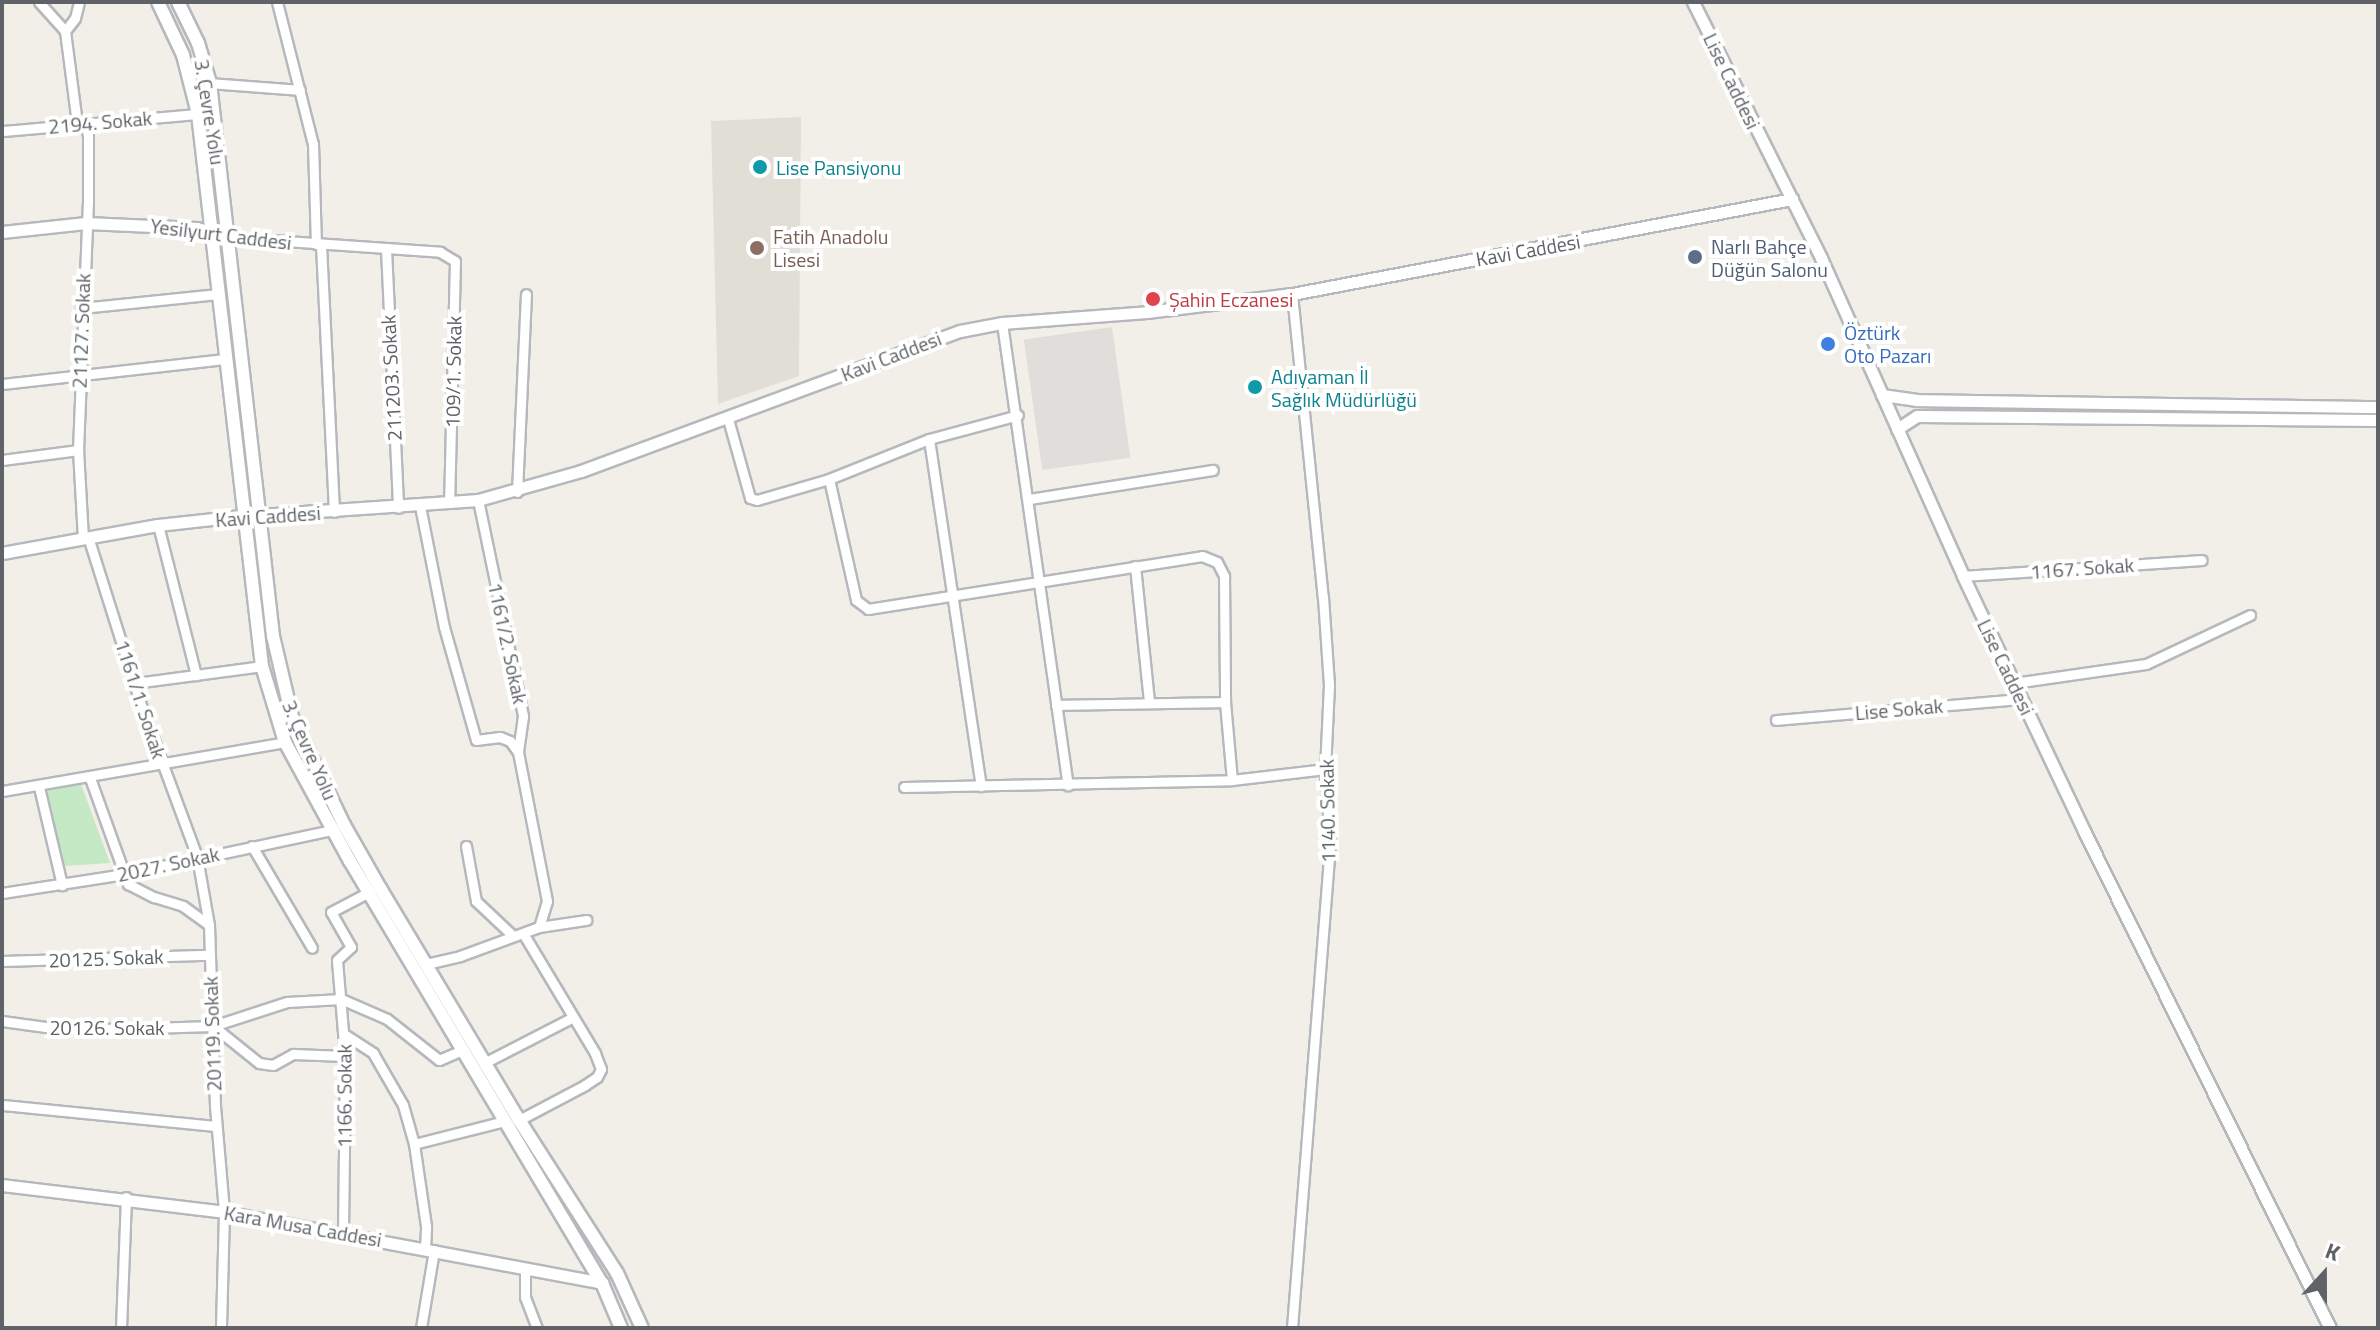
<!DOCTYPE html>
<meta charset="utf-8">
<style>
body{margin:0}
#map{position:relative;width:2380px;height:1330px;overflow:hidden;background:#f1efe8;font-family:"Titillium Web",sans-serif}
div>[style]{position:absolute}
[style*='--x']{left:calc(var(--x)*1px);top:calc(var(--y)*1px);width:calc(var(--w)*1px);rotate:calc(var(--a)*1deg)}
.industrial>*{inset:0;background:#e0deda;transform-origin:0 0}
.education>*{inset:0;background:#e1ded6}
.green>*{inset:0;background:#c5e8c5}
.roads{filter:drop-shadow(2px 0 #b5b8bc) drop-shadow(-2px 0 #b5b8bc) drop-shadow(0 2px #b5b8bc) drop-shadow(0 -2px #b5b8bc)}
.minor>*{height:9px;margin:-4.5px;padding:0 4.5px;transform-origin:4.5px;border-radius:4.5px;background:#fff}
.tertiary>*{height:11px;margin:-5.5px;padding:0 5.5px;transform-origin:5.5px;border-radius:5.5px;background:#fff}
.secondary>*{height:12px;margin:-6px;padding:0 6px;transform-origin:6px;border-radius:6px;background:#fff}
.dots>*{width:22px;height:22px;translate:-50% -50%;box-sizing:border-box;border:4px solid #fff;border-radius:50%}
span{translate:-50% -50%;white-space:nowrap;text-align:center;line-height:1.15;-webkit-text-stroke:8px #fff;paint-order:stroke}
.street-label{font-size:20px;color:#5f6368}
.culture-label{font-size:20px;color:#0d838f}
.left{translate:0 -50%;text-align:left}
.education-label{font-size:20px;color:#785e54}
.service-label{font-size:20px;color:#4e5e75}
.health-label{font-size:20px;color:#be3a42}
.shop-label{font-size:20px;color:#366cbe}
.frame{position:absolute;inset:0;border:4px solid #5f6368;pointer-events:none}
.north{position:absolute;left:2284px;top:1234px;width:80px;height:80px;-webkit-text-stroke:6px #fff;paint-order:stroke;rotate:21deg;font-size:22px;font-weight:700;line-height:32px;text-align:center;color:#5f6368}
.north::after{content:'';display:block;margin:auto;width:28px;height:36px;background:#5f6368;clip-path:polygon(50% 0,100% 100%,50% 72%,0 100%)}
</style>
<div id="map">
<div class="industrial">
<div style="left:1112px;top:327px;width:132px;height:89px;rotate:82deg"></div>
</div>
<div class="education">
<div style="clip-path:polygon(801px 117px,799px 376px,718px 404px,711px 121px)"></div>
</div>
<div class="green">
<div style="clip-path:polygon(81px 784px,110px 863px,64px 866px,47px 790px)"></div>
</div>
<div class="roads">
<div class="minor">
<div style="--x:39;--y:2;--w:39;--a:48"></div>
<div style="--x:65;--y:31;--w:93;--a:82.6"></div>
<div style="--x:277;--y:2;--w:146;--a:75.8"></div>
<div style="--x:313;--y:144;--w:100;--a:88.3"></div>
<div style="--x:65;--y:31;--w:16;--a:-52"></div>
<div style="--x:75;--y:18;--w:16;--a:-76"></div>
<div style="--x:210;--y:83;--w:90;--a:4.4"></div>
<div style="--x:2;--y:131;--w:197;--a:-5"></div>
<div style="--x:228;--y:237;--w:213;--a:4"></div>
<div style="--x:440;--y:252;--w:17;--a:31"></div>
<div style="--x:455;--y:261;--w:241;--a:91.4"></div>
<div style="--x:321;--y:245;--w:267;--a:87.2"></div>
<div style="--x:386;--y:249;--w:259;--a:87.3"></div>
<div style="--x:1292;--y:294;--w:305;--a:84.2"></div>
<div style="--x:1323;--y:597;--w:88;--a:86.1"></div>
<div style="--x:1329;--y:685;--w:84;--a:92.7"></div>
<div style="--x:1325;--y:769;--w:76;--a:86.2"></div>
<div style="--x:1330;--y:845;--w:484;--a:94.5"></div>
<div style="--x:81;--y:308;--w:138;--a:-5.8"></div>
<div style="--x:1002;--y:323;--w:467;--a:81.9"></div>
<div style="--x:2;--y:384;--w:224;--a:-6.4"></div>
<div style="--x:728;--y:419;--w:82;--a:74.4"></div>
<div style="--x:750;--y:498;--w:7;--a:16"></div>
<div style="--x:757;--y:500;--w:75;--a:-16.3"></div>
<div style="--x:829;--y:479;--w:108;--a:-21.8"></div>
<div style="--x:929;--y:439;--w:92;--a:-15.1"></div>
<div style="--x:929;--y:439;--w:351;--a:81.5"></div>
<div style="--x:2;--y:460;--w:77;--a:-7.5"></div>
<div style="--x:829;--y:479;--w:124;--a:77.4"></div>
<div style="--x:856;--y:600;--w:15;--a:37"></div>
<div style="--x:868;--y:609;--w:338;--a:-9"></div>
<div style="--x:1202;--y:556;--w:16;--a:22"></div>
<div style="--x:1217;--y:562;--w:16;--a:63"></div>
<div style="--x:1224;--y:576;--w:126;--a:89.5"></div>
<div style="--x:1225;--y:702;--w:78;--a:84.9"></div>
<div style="--x:517;--y:492;--w:198;--a:-87.4"></div>
<div style="--x:1029;--y:499;--w:186;--a:-9"></div>
<div style="--x:478;--y:500;--w:221;--a:78.2"></div>
<div style="--x:523;--y:716;--w:36;--a:98"></div>
<div style="--x:518;--y:752;--w:152;--a:79"></div>
<div style="--x:547;--y:901;--w:27;--a:107"></div>
<div style="--x:420;--y:506;--w:123;--a:78.8"></div>
<div style="--x:444;--y:627;--w:117;--a:74.2"></div>
<div style="--x:476;--y:740;--w:24;--a:-7"></div>
<div style="--x:500;--y:737;--w:11;--a:22"></div>
<div style="--x:510;--y:741;--w:14;--a:54"></div>
<div style="--x:158;--y:525;--w:155;--a:75.8"></div>
<div style="--x:83;--y:539;--w:89;--a:-93.2"></div>
<div style="--x:78;--y:450;--w:248;--a:-87.7"></div>
<div style="--x:88;--y:202;--w:67;--a:-90"></div>
<div style="--x:88;--y:135;--w:12;--a:-104"></div>
<div style="--x:89;--y:540;--w:176;--a:72.5"></div>
<div style="--x:142;--y:708;--w:159;--a:69.7"></div>
<div style="--x:197;--y:857;--w:69;--a:80"></div>
<div style="--x:209;--y:925;--w:181;--a:88.1"></div>
<div style="--x:215;--y:1106;--w:106;--a:85.1"></div>
<div style="--x:224;--y:1212;--w:116;--a:91.5"></div>
<div style="--x:1135;--y:566;--w:137;--a:84.1"></div>
<div style="--x:1963;--y:576;--w:239;--a:-3.8"></div>
<div style="--x:135;--y:683;--w:128;--a:-7.6"></div>
<div style="--x:2014;--y:683;--w:133;--a:-8.2"></div>
<div style="--x:2146;--y:664;--w:115;--a:-25.2"></div>
<div style="--x:1056;--y:705;--w:169;--a:-1"></div>
<div style="--x:1776;--y:720;--w:246;--a:-4.9"></div>
<div style="--x:90;--y:778;--w:113;--a:70.3"></div>
<div style="--x:128;--y:884;--w:29;--a:27"></div>
<div style="--x:154;--y:897;--w:30;--a:17"></div>
<div style="--x:183;--y:906;--w:32;--a:36"></div>
<div style="--x:39;--y:787;--w:101;--a:76.8"></div>
<div style="--x:904;--y:787;--w:328;--a:-1.2"></div>
<div style="--x:1232;--y:780;--w:94;--a:-6.7"></div>
<div style="--x:2;--y:791;--w:287;--a:-9.8"></div>
<div style="--x:252;--y:846;--w:118;--a:59.5"></div>
<div style="--x:466;--y:846;--w:56;--a:79.7"></div>
<div style="--x:476;--y:901;--w:50;--a:43.4"></div>
<div style="--x:2;--y:893;--w:124;--a:-8.8"></div>
<div style="--x:125;--y:874;--w:212;--a:-12"></div>
<div style="--x:2;--y:961;--w:207;--a:-1.7"></div>
<div style="--x:426;--y:964;--w:35;--a:-13"></div>
<div style="--x:460;--y:956;--w:84;--a:-20.2"></div>
<div style="--x:539;--y:927;--w:48;--a:-8.5"></div>
<div style="--x:2;--y:1021;--w:44;--a:7.8"></div>
<div style="--x:46;--y:1027;--w:69;--a:1.7"></div>
<div style="--x:115;--y:1029;--w:98;--a:-1.8"></div>
<div style="--x:213;--y:1026;--w:78;--a:-18"></div>
<div style="--x:287;--y:1002;--w:54;--a:-3.2"></div>
<div style="--x:341;--y:999;--w:50;--a:23.5"></div>
<div style="--x:387;--y:1019;--w:66;--a:38.3"></div>
<div style="--x:439;--y:1060;--w:25;--a:-23"></div>
<div style="--x:213;--y:1026;--w:59;--a:38.8"></div>
<div style="--x:259;--y:1063;--w:14;--a:8"></div>
<div style="--x:273;--y:1065;--w:23;--a:-29"></div>
<div style="--x:293;--y:1054;--w:52;--a:2.2"></div>
<div style="--x:344;--y:1034;--w:35;--a:33"></div>
<div style="--x:373;--y:1053;--w:60;--a:60"></div>
<div style="--x:403;--y:1105;--w:41;--a:74.2"></div>
<div style="--x:484;--y:1063;--w:100;--a:-27.3"></div>
<div style="--x:2;--y:1105;--w:215;--a:5.6"></div>
<div style="--x:519;--y:1120;--w:75;--a:-27.9"></div>
<div style="--x:585;--y:1085;--w:14;--a:-34"></div>
<div style="--x:597;--y:1077;--w:9;--a:-63"></div>
<div style="--x:601;--y:1069;--w:17;--a:-111"></div>
<div style="--x:595;--y:1053;--w:138;--a:-121"></div>
<div style="--x:343;--y:1232;--w:176;--a:-89.3"></div>
<div style="--x:345;--y:1056;--w:96;--a:-94.8"></div>
<div style="--x:337;--y:960;--w:19;--a:-43"></div>
<div style="--x:351;--y:947;--w:40;--a:-119.7"></div>
<div style="--x:331;--y:912;--w:43;--a:-27.8"></div>
<div style="--x:425;--y:1248;--w:22;--a:-87"></div>
<div style="--x:426;--y:1226;--w:83;--a:-98.3"></div>
<div style="--x:414;--y:1144;--w:93;--a:-14.3"></div>
<div style="--x:525;--y:1270;--w:27;--a:90"></div>
<div style="--x:525;--y:1297;--w:33;--a:69"></div>
<div style="--x:121;--y:1328;--w:131;--a:-87.8"></div>
<div style="--x:421;--y:1328;--w:79;--a:-80.5"></div>
</div>
<div class="tertiary">
<div style="--x:1693;--y:2;--w:286;--a:63.4"></div>
<div style="--x:1821;--y:258;--w:348;--a:65.9"></div>
<div style="--x:1963;--y:576;--w:282;--a:64.6"></div>
<div style="--x:2084;--y:831;--w:555;--a:63.67"></div>
<div style="--x:2;--y:232;--w:84;--a:-6.1"></div>
<div style="--x:86;--y:223;--w:111;--a:2.6"></div>
<div style="--x:197;--y:228;--w:32;--a:16"></div>
<div style="--x:1882;--y:395;--w:34;--a:8"></div>
<div style="--x:1916;--y:400;--w:462;--a:0.9"></div>
<div style="--x:1897;--y:429;--w:24;--a:-33"></div>
<div style="--x:1917;--y:416;--w:461;--a:0.5"></div>
<div style="--x:2;--y:553;--w:158;--a:-10.2"></div>
<div style="--x:158;--y:525;--w:72;--a:-6.3"></div>
<div style="--x:230;--y:517;--w:249;--a:-3.9"></div>
<div style="--x:478;--y:500;--w:107;--a:-15.7"></div>
<div style="--x:581;--y:471;--w:404;--a:-20.3"></div>
<div style="--x:960;--y:331;--w:43;--a:-10.8"></div>
<div style="--x:1002;--y:323;--w:145;--a:-4.3"></div>
<div style="--x:1147;--y:312;--w:146;--a:-7.1"></div>
<div style="--x:1292;--y:294;--w:509;--a:-10.76"></div>
<div style="--x:2;--y:1185;--w:224;--a:6.9"></div>
<div style="--x:224;--y:1212;--w:385;--a:10.6"></div>
</div>
<div class="secondary">
<div style="--x:158;--y:2;--w:59;--a:64.7"></div>
<div style="--x:183;--y:55;--w:61;--a:75.7"></div>
<div style="--x:198;--y:114;--w:556;--a:83.39"></div>
<div style="--x:262;--y:666;--w:79;--a:73.2"></div>
<div style="--x:285;--y:742;--w:136;--a:61.4"></div>
<div style="--x:350;--y:861;--w:492;--a:59.2"></div>
<div style="--x:602;--y:1283;--w:49;--a:67.1"></div>
<div style="--x:178;--y:2;--w:46;--a:64"></div>
<div style="--x:198;--y:43;--w:42;--a:73.3"></div>
<div style="--x:210;--y:83;--w:557;--a:83.5"></div>
<div style="--x:273;--y:636;--w:83;--a:76.8"></div>
<div style="--x:292;--y:717;--w:120;--a:64.3"></div>
<div style="--x:344;--y:825;--w:73;--a:60.3"></div>
<div style="--x:380;--y:888;--w:270;--a:59.1"></div>
<div style="--x:519;--y:1120;--w:182;--a:57.4"></div>
<div style="--x:617;--y:1273;--w:60;--a:65.6"></div>
</div>
</div>
<div class="dots">
<div style="left:760px;top:167px;background:#0f9aa8"></div>
<div style="left:757px;top:248px;background:#8d6e63"></div>
<div style="left:1695px;top:257px;background:#5c6f8a"></div>
<div style="left:1153px;top:299px;background:#e0444e"></div>
<div style="left:1828px;top:344px;background:#3f7fe0"></div>
<div style="left:1255px;top:387px;background:#0f9aa8"></div>
</div>
<div class="street-label">
<span style="left:1732px;top:81px;rotate:64deg">Lise Caddesi</span>
<span style="left:210px;top:112px;rotate:81deg">3. Çevre Yolu</span>
<span style="left:100px;top:122px;rotate:-5deg">2194. Sokak</span>
<span style="left:221px;top:234px;rotate:7deg">Yesilyurt Caddesi</span>
<span style="left:1528px;top:250px;rotate:-10deg">Kavi Caddesi</span>
<span style="left:81px;top:331px;rotate:-88deg">21127. Sokak</span>
<span style="left:891px;top:356px;rotate:-21deg">Kavi Caddesi</span>
<span style="left:453px;top:372px;rotate:-89deg">109/1. Sokak</span>
<span style="left:391px;top:378px;rotate:-93deg">211203. Sokak</span>
<span style="left:268px;top:516px;rotate:-4deg">Kavi Caddesi</span>
<span style="left:2082px;top:568px;rotate:-4deg">1167. Sokak</span>
<span style="left:508px;top:643px;rotate:78deg">1161/2. Sokak</span>
<span style="left:2006px;top:667px;rotate:64deg">Lise Caddesi</span>
<span style="left:141px;top:699px;rotate:72deg">1161/1. Sokak</span>
<span style="left:1899px;top:709px;rotate:-5deg">Lise Sokak</span>
<span style="left:310px;top:750px;rotate:66deg">3. Çevre Yolu</span>
<span style="left:1327px;top:811px;rotate:-91deg">1140. Sokak</span>
<span style="left:168px;top:864px;rotate:-12deg">2027. Sokak</span>
<span style="left:106px;top:958px;rotate:-2deg">20125. Sokak</span>
<span style="left:107px;top:1027px">20126. Sokak</span>
<span style="left:212px;top:1034px;rotate:-92deg">20119. Sokak</span>
<span style="left:344px;top:1096px;rotate:-90deg">1166. Sokak</span>
<span style="left:303px;top:1226px;rotate:10deg">Kara Musa Caddesi</span>
</div>
<div class="culture-label">
<span class="left" style="left:776px;top:167px">Lise Pansiyonu</span>
<span class="left" style="left:1271px;top:388px">Adıyaman İl<br>Sağlık Müdürlüğü</span>
</div>
<div class="education-label">
<span class="left" style="left:773px;top:248px">Fatih Anadolu<br>Lisesi</span>
</div>
<div class="service-label">
<span class="left" style="left:1711px;top:258px">Narlı Bahçe<br>Düğün Salonu</span>
</div>
<div class="health-label">
<span class="left" style="left:1169px;top:299px">Şahin Eczanesi</span>
</div>
<div class="shop-label">
<span class="left" style="left:1844px;top:344px">Öztürk<br>Oto Pazarı</span>
</div>
<div class="frame"></div>
<div class="north">K</div>
</div>
